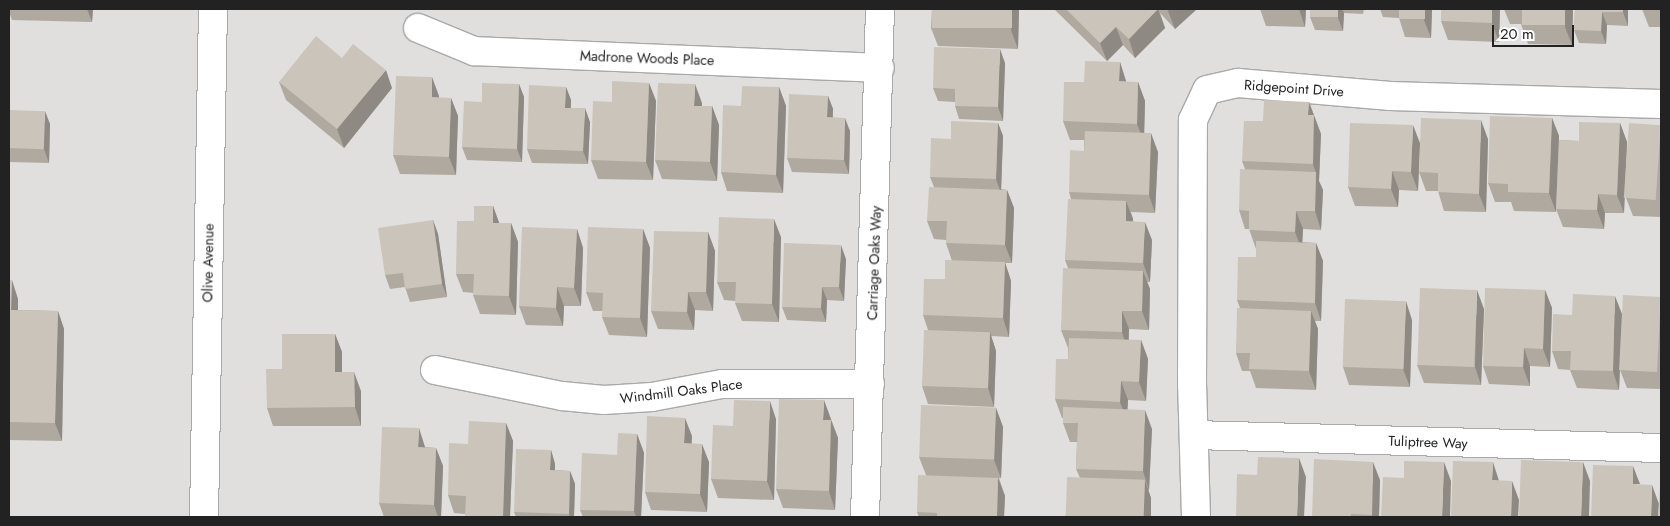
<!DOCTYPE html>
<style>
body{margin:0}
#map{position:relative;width:1670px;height:526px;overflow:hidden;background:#f2f0e8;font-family:Jost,sans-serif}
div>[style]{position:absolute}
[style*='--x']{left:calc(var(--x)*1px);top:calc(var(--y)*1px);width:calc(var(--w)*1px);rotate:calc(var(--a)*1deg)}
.residential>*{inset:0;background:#e0dfde;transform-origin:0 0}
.roads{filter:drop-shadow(1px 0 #a9a9a9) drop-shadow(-1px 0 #a9a9a9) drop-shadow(0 1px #a9a9a9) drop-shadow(0 -1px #a9a9a9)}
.minor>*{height:28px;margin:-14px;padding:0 14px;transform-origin:14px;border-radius:14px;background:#fff}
.wall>*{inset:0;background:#afa9a0}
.shaded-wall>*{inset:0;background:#8e8982}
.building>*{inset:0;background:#cbc4ba;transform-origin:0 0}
span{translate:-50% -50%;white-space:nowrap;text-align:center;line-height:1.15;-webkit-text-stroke:4px #fff;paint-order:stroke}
.street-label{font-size:14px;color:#222}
.frame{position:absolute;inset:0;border:10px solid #222;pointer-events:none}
.scale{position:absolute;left:1492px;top:25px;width:82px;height:22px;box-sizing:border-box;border:2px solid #222;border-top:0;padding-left:6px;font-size:15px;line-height:18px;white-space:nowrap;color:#222;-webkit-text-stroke:4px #fff;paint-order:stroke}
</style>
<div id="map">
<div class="residential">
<div style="left:9px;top:9px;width:1652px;height:508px"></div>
</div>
<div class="roads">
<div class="minor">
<div style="--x:418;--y:28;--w:61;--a:22.3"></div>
<div style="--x:474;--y:51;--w:406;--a:2.4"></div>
<div style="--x:435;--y:370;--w:130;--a:11.6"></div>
<div style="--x:562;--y:396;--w:42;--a:5.4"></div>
<div style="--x:604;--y:400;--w:48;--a:-3.6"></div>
<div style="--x:652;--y:397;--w:71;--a:-10.5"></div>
<div style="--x:722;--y:384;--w:148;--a:0"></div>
<div style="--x:1194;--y:435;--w:467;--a:1.6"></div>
<div style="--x:204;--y:517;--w:508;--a:-88.99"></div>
<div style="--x:865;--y:517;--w:508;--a:-88.31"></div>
<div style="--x:1196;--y:517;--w:133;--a:-91.7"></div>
<div style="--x:1192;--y:384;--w:264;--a:-89.8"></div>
<div style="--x:1193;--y:120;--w:33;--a:-65"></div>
<div style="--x:1207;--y:90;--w:32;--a:-13"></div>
<div style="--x:1238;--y:83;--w:153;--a:4.9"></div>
<div style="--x:1390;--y:96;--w:271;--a:1.7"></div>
</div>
</div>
<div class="wall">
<div style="clip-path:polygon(9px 9px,93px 9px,92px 22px,12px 20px,9px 12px)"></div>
<div style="clip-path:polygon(803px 9px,826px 9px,826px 10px)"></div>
<div style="clip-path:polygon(932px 9px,1019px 9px,1018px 49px,938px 46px,931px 28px)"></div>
<div style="clip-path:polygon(1054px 9px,1197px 9px,1175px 29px,1160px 13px,1165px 28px,1135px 58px,1123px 45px,1107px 61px)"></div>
<div style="clip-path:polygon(1260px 9px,1306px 9px,1305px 27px,1266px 26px)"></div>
<div style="clip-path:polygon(1310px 9px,1364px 9px,1363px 14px,1344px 13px,1343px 31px,1315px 30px,1310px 17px)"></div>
<div style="clip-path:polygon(1380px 9px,1432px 9px,1431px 38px,1405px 37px,1399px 18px,1383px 17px)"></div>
<div style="clip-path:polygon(1441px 9px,1500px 9px,1499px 42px,1448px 40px,1441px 21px)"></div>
<div style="clip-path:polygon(1504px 9px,1573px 9px,1572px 45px,1528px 44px,1521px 24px,1510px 24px)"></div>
<div style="clip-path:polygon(1575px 9px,1628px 9px,1628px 26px,1607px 25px,1606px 44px,1579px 43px,1574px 30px)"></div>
<div style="clip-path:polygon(1642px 9px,1661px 9px,1661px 27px,1649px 27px)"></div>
<div style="clip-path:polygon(342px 58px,392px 88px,344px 148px,286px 100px,279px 82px)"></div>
<div style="clip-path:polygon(1120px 62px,1126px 82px,1138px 82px,1145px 101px,1144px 133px,1158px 152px,1155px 213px,1131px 212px,1133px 219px,1133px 221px,1152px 240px,1150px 282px,1147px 282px,1150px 289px,1149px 330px,1129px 329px,1129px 340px,1141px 340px,1148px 359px,1146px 401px,1128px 400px,1127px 410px,1152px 429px,1149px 490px,1148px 490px,1151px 498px,1151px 517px,1065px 517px,1080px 478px,1076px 469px,1077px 442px,1070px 442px,1063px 423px,1063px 418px,1062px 418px,1055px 399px,1068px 359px,1068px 348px,1061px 330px,1068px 268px,1065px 260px,1071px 199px,1069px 192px,1084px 151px,1084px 140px,1070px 140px,1063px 121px,1084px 82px)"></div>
<div style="clip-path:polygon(1005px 63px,1003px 121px,959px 119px,955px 106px,955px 102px,938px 101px,933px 88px)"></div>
<div style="clip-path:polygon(649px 83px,656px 101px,653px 180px,598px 179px,591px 160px,612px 102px)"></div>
<div style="clip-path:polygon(519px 84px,524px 97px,522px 162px,467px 160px,462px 147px,482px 102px)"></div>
<div style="clip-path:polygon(566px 87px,571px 100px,571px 108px,590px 122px,588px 164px,532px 163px,527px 149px)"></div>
<div style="clip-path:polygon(779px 87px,786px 106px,783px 193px,727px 191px,721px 172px,741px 106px)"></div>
<div style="clip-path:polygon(439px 96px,439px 98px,451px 98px,458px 116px,456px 175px,400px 174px,393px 155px)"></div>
<div style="clip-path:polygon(828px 96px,833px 109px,833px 117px,850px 131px,849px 174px,792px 172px,787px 158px)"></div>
<div style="clip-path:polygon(1309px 102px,1321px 134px,1319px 181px,1323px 190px,1321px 230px,1303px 229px,1302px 242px,1316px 243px,1323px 261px,1321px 321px,1315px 321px,1318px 329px,1316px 390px,1256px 388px,1250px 371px,1242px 371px,1236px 353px,1240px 308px,1237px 300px,1256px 257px,1256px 249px,1249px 229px,1245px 229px,1239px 210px,1245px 169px,1242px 161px,1263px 121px)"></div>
<div style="clip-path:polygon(702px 103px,702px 106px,712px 106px,719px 125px,717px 181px,662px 179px,655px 160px)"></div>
<div style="clip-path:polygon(9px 110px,50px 124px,49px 163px,9px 162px)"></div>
<div style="clip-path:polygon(1552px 118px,1559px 136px,1559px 140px,1579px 141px,1620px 123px,1627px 142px,1624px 213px,1605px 213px,1604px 229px,1563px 227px,1556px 209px,1556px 212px,1514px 211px,1511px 202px,1495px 202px,1488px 183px)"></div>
<div style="clip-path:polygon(998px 123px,1003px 136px,1001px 189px,1007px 190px,1014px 208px,1012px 263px,1005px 263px,1011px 281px,1009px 337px,991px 336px,996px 351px,994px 407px,928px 404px,922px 386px,928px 330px,923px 315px,945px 279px,952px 261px,946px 243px,946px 240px,934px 239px,927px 221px,934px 187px,930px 177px,951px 139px)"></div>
<div style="clip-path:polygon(1661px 125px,1661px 217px,1633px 216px,1626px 198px)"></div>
<div style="clip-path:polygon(1488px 139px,1486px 212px,1444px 211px,1438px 191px,1426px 191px,1419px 172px)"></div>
<div style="clip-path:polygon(1420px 143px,1418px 191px,1399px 190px,1398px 207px,1355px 206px,1348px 187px)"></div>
<div style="clip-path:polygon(493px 206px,499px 223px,511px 223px,518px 242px,516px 315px,480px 314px,473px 295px,474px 293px,463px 292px,456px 274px,474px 221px)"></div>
<div style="clip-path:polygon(433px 220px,438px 234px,447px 297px,410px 302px,405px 287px,390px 289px,385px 275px)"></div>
<div style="clip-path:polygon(577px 229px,583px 248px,581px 306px,564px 306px,563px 326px,526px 325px,519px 306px)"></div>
<div style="clip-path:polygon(643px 229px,650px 248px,647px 337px,609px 335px,602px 317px,603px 311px,593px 311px,586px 292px)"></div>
<div style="clip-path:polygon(708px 232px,715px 251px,713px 311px,695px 310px,694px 330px,658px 329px,651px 311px)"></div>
<div style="clip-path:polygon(781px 237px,779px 322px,742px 321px,735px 303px,735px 301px,724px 300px,717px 282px)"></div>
<div style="clip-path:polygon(846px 259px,844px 301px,827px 300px,826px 322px,787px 320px,782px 307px)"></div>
<div style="clip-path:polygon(9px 280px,18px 299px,18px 310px,58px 311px,64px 329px,62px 441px,9px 440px)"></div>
<div style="clip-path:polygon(1545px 290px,1552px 308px,1550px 367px,1530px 366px,1530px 386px,1489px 384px,1483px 366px)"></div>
<div style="clip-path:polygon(1661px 297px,1661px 389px,1627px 388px,1620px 370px,1619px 390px,1577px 388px,1570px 370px,1558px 369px,1552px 351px,1572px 315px,1622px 314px)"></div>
<div style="clip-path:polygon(1484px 309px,1481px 385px,1424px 383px,1417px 365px)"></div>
<div style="clip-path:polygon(1412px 320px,1410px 387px,1349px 385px,1343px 367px)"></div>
<div style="clip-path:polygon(335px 334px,342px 352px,342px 372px,361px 391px,361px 426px,273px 426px,267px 408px,282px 369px)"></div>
<div style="clip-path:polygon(996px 408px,1003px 427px,1001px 478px,999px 478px,1005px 496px,1004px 517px,919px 517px,917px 512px,926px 475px,919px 457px)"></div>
<div style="clip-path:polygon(776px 419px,774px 500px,718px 498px,711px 479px,733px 426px)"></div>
<div style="clip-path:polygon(831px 419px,838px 438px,835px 510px,783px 508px,776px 489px)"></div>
<div style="clip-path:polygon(506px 423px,513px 441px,510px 517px,465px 517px,465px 514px,454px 513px,448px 495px,468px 444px)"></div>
<div style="clip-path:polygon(637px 434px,644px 453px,641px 517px,583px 517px,580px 510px)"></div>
<div style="clip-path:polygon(692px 436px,691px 443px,709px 462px,707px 512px,651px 510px,645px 492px)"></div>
<div style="clip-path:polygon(425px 447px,436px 448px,443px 466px,441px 517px,384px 517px,379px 503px)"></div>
<div style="clip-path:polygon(551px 450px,555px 464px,555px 470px,570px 471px,575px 484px,574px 517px,516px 517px,514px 512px)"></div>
<div style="clip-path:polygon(1380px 480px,1379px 517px,1312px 517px)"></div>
</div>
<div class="shaded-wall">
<div style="clip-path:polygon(87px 9px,93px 9px,92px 22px)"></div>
<div style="clip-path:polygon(1012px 9px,1019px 9px,1018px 49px,1011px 30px)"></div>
<div style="clip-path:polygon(1158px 9px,1165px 28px,1135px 58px,1129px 39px)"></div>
<div style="clip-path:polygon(1170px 9px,1197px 9px,1175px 29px,1168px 11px)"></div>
<div style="clip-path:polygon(1299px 9px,1306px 9px,1305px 27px)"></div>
<div style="clip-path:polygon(1338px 9px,1342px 9px,1344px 13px,1343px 31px,1338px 18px)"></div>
<div style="clip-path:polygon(1425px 9px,1432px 9px,1431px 38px,1424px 20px)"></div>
<div style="clip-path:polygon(1492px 9px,1500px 9px,1499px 42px,1492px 23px)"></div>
<div style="clip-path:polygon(1565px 9px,1573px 9px,1572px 45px,1565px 27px)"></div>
<div style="clip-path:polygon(1623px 9px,1628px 9px,1628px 26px,1623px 12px)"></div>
<div style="clip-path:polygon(1602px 12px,1607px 25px,1606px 44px,1601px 31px)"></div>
<div style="clip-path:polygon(1116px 27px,1123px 45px,1107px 61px,1100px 43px)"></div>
<div style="clip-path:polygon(1000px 49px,1005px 63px,1003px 121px,998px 107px)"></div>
<div style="clip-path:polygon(1120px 62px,1126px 81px,1126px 100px,1119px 81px)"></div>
<div style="clip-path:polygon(386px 70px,392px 88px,344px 148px,337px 129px)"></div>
<div style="clip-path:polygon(432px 77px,439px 96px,438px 116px,432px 97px)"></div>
<div style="clip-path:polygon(1138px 82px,1145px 101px,1144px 142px,1137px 124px)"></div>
<div style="clip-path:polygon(649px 83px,656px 101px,653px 180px,646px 162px)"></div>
<div style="clip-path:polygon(519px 84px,524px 97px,522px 162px,517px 149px)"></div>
<div style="clip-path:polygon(695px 84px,702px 103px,701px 124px,694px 106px)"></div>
<div style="clip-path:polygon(566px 87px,571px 100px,570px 121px,565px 108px)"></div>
<div style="clip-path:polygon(779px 87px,786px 106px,783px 193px,776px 175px)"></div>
<div style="clip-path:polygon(828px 96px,833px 109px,832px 130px,827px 117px)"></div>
<div style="clip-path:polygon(451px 98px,458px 116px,456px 175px,449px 157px)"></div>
<div style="clip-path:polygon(1309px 102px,1321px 134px,1319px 181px,1323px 190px,1321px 230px,1315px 211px,1316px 173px,1313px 164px,1308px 115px)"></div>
<div style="clip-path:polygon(712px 106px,719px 125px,717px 181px,710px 162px)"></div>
<div style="clip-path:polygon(585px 108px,590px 122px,588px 164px,583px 151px)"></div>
<div style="clip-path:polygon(45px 111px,50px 124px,49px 163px,44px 149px)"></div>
<div style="clip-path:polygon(845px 118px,850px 131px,849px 174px,844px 160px)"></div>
<div style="clip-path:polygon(1552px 118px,1559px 136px,1556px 212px,1549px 193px)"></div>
<div style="clip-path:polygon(1481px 120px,1488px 139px,1486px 212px,1479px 194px)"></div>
<div style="clip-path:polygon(998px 123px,1003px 136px,1001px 193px,996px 179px)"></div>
<div style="clip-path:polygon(1620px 123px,1627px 142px,1624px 213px,1617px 195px)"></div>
<div style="clip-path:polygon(1413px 125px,1420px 143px,1418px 191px,1411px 172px)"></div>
<div style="clip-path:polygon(1151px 133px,1158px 152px,1155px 213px,1149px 195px)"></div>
<div style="clip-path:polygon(1392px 171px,1399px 190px,1398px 207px,1391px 189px)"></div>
<div style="clip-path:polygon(1007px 190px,1014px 208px,1012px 263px,1005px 245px)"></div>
<div style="clip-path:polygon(1598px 194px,1605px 213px,1604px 229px,1597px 210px)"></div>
<div style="clip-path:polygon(1126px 201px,1133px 219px,1132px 240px,1126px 221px)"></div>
<div style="clip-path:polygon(493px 206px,500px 225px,493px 223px)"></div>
<div style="clip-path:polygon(1296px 211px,1303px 229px,1302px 250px,1295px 232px)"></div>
<div style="clip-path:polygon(774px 219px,781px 237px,779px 322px,772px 304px)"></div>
<div style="clip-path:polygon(433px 220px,438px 234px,447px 297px,442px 284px)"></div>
<div style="clip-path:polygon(1145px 222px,1152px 240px,1150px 282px,1143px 263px)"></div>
<div style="clip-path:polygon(511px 223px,518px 242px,516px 315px,509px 296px)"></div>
<div style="clip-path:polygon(577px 229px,583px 248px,581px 306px,574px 288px)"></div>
<div style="clip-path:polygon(643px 229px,650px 248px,647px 337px,640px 318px)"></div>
<div style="clip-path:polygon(708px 232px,715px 251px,713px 311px,706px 292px)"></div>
<div style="clip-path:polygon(1316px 243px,1323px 261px,1321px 321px,1315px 303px)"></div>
<div style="clip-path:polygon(841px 245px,846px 259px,844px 301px,839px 287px)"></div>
<div style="clip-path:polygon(1005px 262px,1011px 281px,1009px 337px,1003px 318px)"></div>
<div style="clip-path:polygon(1143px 271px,1150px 289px,1149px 330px,1142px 311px)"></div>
<div style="clip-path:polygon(12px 280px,18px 299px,18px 328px,11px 310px)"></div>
<div style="clip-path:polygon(557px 287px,564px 306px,563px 326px,556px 308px)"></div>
<div style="clip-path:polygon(822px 287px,827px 300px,826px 322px,821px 308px)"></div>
<div style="clip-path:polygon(1477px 290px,1484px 309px,1481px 385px,1475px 367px)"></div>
<div style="clip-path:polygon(1545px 290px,1552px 308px,1550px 367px,1543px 349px)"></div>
<div style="clip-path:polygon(688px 292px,695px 310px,694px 330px,687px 312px)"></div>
<div style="clip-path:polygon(1615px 296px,1622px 314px,1619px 390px,1613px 371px)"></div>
<div style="clip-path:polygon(1406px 301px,1412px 320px,1410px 387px,1403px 369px)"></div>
<div style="clip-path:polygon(58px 311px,64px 329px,62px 441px,55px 423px)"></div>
<div style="clip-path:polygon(1122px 311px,1129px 329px,1128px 351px,1122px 332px)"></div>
<div style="clip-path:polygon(1311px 311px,1318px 329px,1316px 390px,1309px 371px)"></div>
<div style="clip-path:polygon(990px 332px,996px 351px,994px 407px,988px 388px)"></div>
<div style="clip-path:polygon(335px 334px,342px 352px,342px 391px,335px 372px)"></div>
<div style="clip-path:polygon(1141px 340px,1148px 359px,1146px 401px,1139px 382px)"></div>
<div style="clip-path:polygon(1524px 348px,1530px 366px,1530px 386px,1523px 367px)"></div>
<div style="clip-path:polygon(354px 372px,361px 391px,361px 426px,355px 407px)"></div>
<div style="clip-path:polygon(1121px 381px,1128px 400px,1127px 420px,1120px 402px)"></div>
<div style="clip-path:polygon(824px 400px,831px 419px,830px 438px,823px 420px)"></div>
<div style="clip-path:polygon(770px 401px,776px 419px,774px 500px,767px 481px)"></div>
<div style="clip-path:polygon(996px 408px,1003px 427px,1001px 478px,994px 460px)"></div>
<div style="clip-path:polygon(1145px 410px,1152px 429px,1149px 490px,1143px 471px)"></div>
<div style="clip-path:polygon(685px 418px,692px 436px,691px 461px,684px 443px)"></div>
<div style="clip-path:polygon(831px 420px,838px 438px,835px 510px,829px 491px)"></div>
<div style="clip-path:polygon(506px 423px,513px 441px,510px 517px,503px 517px)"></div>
<div style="clip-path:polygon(419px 428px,425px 447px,425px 465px,418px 447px)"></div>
<div style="clip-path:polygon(637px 434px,644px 453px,641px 517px,636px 517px,634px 511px)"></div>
<div style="clip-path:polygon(702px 444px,709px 462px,707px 512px,700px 494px)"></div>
<div style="clip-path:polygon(436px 448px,443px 466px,441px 517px,438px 517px,434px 505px)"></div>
<div style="clip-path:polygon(551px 450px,555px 464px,555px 483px,550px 470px)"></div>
<div style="clip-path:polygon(1299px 458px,1306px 477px,1304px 517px,1297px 517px)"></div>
<div style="clip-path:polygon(1373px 462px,1380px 480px,1379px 517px,1372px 517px,1372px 515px)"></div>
<div style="clip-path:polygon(1444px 462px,1451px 481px,1450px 517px,1442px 517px)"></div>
<div style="clip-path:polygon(1493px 462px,1499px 481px,1492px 480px)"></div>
<div style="clip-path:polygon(1583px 462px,1590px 481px,1589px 517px,1581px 517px)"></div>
<div style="clip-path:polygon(1633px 466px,1640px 484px,1633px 484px)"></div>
<div style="clip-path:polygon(570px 471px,575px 484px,574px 517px,570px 517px,569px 514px)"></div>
<div style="clip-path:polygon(998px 478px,1005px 496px,1004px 517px,997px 517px)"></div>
<div style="clip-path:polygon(1145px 480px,1151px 498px,1151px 517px,1143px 517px)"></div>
<div style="clip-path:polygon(1512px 481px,1519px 500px,1518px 517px,1511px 517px)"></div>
<div style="clip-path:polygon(1652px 485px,1659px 504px,1658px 517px,1651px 517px)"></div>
</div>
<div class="building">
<div style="left:932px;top:9px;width:80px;height:19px"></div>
<div style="clip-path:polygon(1066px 9px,1158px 9px,1129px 39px,1116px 27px,1100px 43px)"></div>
<div style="left:1310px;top:9px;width:28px;height:8px"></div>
<div style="left:1399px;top:9px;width:26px;height:10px"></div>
<div style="clip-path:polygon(1441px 9px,1492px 9px,1492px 23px,1441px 21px)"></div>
<div style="left:1522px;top:9px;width:43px;height:16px"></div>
<div style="clip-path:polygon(1575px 9px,1623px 9px,1623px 12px,1602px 12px,1601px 31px,1574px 30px)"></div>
<div style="clip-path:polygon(316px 36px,342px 58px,353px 44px,386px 70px,337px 129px,279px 82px)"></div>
<div style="clip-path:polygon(934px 47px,1000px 49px,998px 107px,955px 106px,955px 89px,933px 88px)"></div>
<div style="clip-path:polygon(1085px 61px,1120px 62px,1119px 81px,1138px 82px,1137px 124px,1063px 121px,1064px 82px,1084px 82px)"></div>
<div style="clip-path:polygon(396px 76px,432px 77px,432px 97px,451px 98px,449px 157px,393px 155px)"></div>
<div style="clip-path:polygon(612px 81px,649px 83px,646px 162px,591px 160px,593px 101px,612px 102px)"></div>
<div style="clip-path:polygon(482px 83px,519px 84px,517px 149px,462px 147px,464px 101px,482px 102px)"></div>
<div style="clip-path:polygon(658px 83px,695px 84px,694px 106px,712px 106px,710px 162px,655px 160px)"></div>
<div style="clip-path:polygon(529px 85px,566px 87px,565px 108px,585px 108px,583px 151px,527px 149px)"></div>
<div style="clip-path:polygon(742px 86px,779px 87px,776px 175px,721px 172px,723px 105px,741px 106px)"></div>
<div style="clip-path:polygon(789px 94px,828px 96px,827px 117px,845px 118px,844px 160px,787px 158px)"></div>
<div style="clip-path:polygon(1264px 100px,1309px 102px,1308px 115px,1314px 115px,1313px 164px,1242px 161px,1244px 121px,1263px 121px)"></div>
<div style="left:9px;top:110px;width:36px;height:38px;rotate:2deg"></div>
<div style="clip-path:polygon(1490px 116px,1552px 118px,1549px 193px,1508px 192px,1508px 184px,1488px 183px)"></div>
<div style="clip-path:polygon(1421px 118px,1481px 120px,1479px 194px,1438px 192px,1438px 173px,1419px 172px)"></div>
<div style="clip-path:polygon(951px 121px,998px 123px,996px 179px,930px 177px,931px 138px,951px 139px)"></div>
<div style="clip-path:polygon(1579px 122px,1620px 123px,1617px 195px,1598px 194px,1597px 210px,1556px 209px,1559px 140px,1579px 141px)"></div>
<div style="clip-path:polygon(1350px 123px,1413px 125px,1411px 172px,1392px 171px,1391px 189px,1348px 187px)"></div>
<div style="left:1629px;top:123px;width:32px;height:75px;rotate:4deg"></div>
<div style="clip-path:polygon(1085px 131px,1151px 133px,1149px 195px,1069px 192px,1070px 150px,1084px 151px)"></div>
<div style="clip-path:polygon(1240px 169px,1316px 172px,1315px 211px,1296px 211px,1295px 232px,1249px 230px,1249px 211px,1239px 210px)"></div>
<div style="clip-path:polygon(929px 187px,1007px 190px,1005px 245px,946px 243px,947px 221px,927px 221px)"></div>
<div style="clip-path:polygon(1068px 199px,1126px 201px,1126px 221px,1145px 222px,1143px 263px,1065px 260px)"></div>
<div style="clip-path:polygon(474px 206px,493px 206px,493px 223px,511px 223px,509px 296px,473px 295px,474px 274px,456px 274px,457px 221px,474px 221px)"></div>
<div style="clip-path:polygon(719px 217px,774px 219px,772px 304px,735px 303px,736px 282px,717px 282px)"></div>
<div style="clip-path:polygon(433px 220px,442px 284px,405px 289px,403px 273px,385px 275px,378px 228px)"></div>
<div style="clip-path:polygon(522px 227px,577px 229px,574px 288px,557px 287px,556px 308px,519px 306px)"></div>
<div style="clip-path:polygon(588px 227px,643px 229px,640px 318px,602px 317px,603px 293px,586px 292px)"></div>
<div style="clip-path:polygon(654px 231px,708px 232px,706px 292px,688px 292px,687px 312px,651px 311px)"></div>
<div style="clip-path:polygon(1256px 241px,1316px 243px,1315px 303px,1237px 300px,1238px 257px,1256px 257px)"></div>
<div style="clip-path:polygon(784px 243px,841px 245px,839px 287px,822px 287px,821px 308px,782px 307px)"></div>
<div style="clip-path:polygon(945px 260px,1005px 262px,1003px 318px,923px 315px,924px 279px,945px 279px)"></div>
<div style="clip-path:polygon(1063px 268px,1143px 271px,1142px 311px,1122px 311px,1122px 332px,1061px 330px)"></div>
<div style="clip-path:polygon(9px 280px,12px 280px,11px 310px,58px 311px,55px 423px,9px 422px)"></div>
<div style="left:1420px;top:288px;width:57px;height:77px;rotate:2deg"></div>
<div style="clip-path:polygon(1485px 288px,1545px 290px,1543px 349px,1524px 348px,1523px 367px,1483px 366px)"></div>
<div style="clip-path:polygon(1573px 294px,1615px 296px,1613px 371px,1570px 370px,1571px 351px,1552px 351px,1553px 314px,1572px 315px)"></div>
<div style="left:1623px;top:295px;width:38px;height:75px;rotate:3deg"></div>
<div style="left:1345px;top:299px;width:61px;height:68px;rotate:2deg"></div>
<div style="clip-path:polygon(1237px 308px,1311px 311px,1309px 371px,1249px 369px,1250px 353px,1236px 353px)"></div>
<div style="left:924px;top:330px;width:66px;height:56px;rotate:2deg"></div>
<div style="clip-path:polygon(282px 334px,335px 334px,335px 372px,354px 372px,355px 407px,267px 408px,266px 369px,282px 369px)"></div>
<div style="clip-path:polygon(1069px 338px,1141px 340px,1139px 382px,1121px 381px,1120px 402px,1055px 399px,1056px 359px,1068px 359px)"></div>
<div style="clip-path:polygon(779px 399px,824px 400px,823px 420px,831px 420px,829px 491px,776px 489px)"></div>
<div style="clip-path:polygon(734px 400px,770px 401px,767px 481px,711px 479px,713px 425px,733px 426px)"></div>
<div style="left:921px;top:405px;width:75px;height:52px;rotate:2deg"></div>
<div style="clip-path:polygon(1063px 407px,1145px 410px,1143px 471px,1076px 469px,1078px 423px,1063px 423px)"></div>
<div style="clip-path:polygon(647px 416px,685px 418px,684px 443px,702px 444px,700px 494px,645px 492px)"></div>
<div style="clip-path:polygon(469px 421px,506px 423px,503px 517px,465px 516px,466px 496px,448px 495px,449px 443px,468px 444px)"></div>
<div style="clip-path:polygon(382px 427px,419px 428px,418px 447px,436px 448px,434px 505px,379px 503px)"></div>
<div style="clip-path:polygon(618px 433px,637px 434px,634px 511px,580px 510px,582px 453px,617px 455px)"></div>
<div style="clip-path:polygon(516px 449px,551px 450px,550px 470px,570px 471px,569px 514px,514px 512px)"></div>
<div style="clip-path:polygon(1258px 457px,1299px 458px,1297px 517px,1236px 517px,1237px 474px,1257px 475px)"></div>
<div style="clip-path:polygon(1314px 459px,1373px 462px,1372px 515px,1351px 514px,1351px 517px,1312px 517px)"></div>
<div style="left:1521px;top:460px;width:62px;height:57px;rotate:2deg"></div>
<div style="clip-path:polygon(1404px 461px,1444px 462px,1442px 517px,1381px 517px,1383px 477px,1404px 478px)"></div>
<div style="clip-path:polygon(1453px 461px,1493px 462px,1492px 480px,1512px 481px,1511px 517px,1451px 517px)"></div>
<div style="clip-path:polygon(1593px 465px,1633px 466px,1633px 484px,1652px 485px,1651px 517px,1591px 517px)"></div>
<div style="clip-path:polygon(918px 475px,998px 478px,997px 517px,937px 517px,937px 513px,917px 512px)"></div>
<div style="left:1067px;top:477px;width:78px;height:40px;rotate:2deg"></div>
<div style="clip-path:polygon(1660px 485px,1661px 485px,1661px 517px,1658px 517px)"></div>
</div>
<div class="street-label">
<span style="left:647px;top:58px;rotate:2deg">Madrone Woods Place</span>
<span style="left:1294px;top:88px;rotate:4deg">Ridgepoint Drive</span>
<span style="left:208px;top:263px;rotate:-89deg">Olive Avenue</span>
<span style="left:874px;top:263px;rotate:-88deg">Carriage Oaks Way</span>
<span style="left:681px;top:391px;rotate:-7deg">Windmill Oaks Place</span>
<span style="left:1428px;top:442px;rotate:2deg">Tuliptree Way</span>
</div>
<div class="frame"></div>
<div class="scale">20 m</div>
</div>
